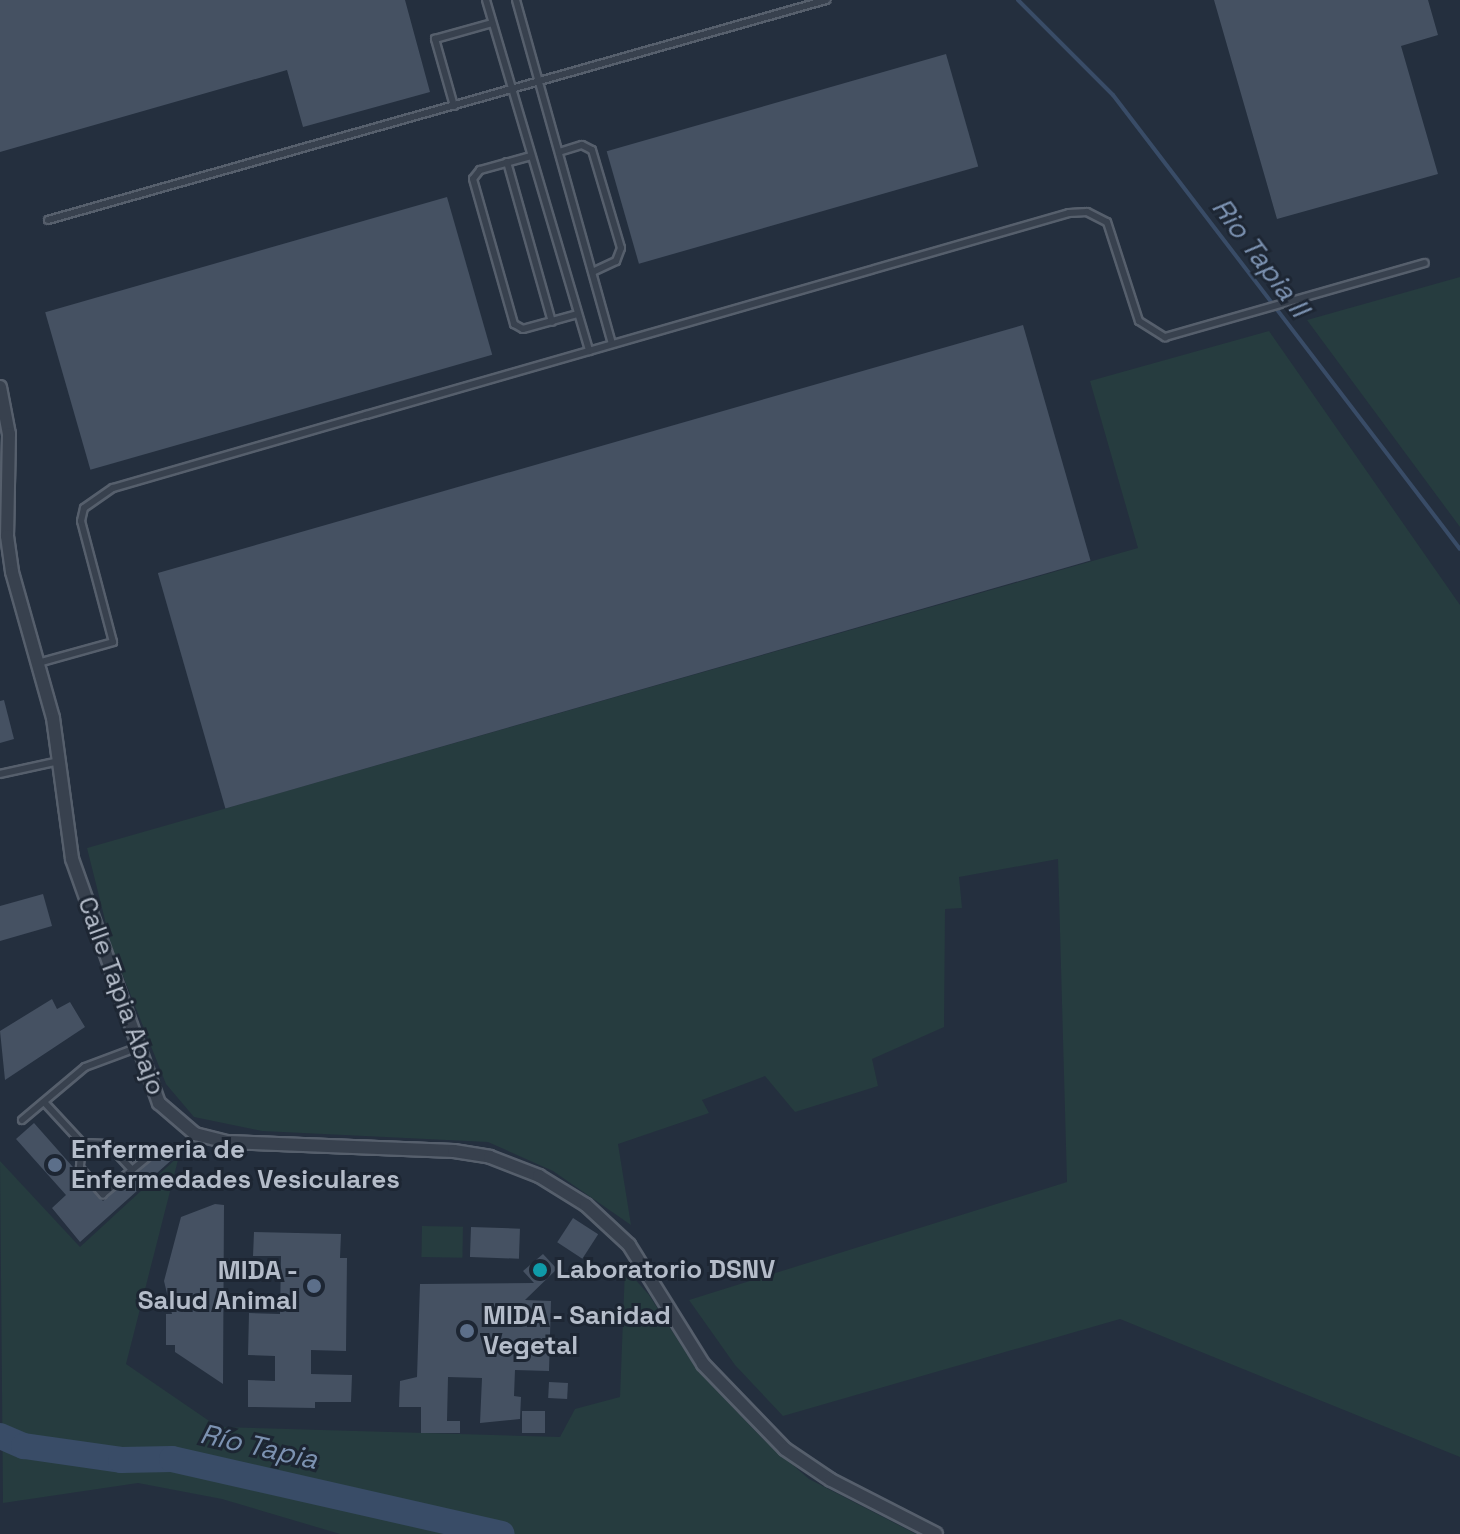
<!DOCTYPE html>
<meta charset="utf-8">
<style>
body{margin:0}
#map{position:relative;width:1460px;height:1534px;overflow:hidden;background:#242f3e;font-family:"Space Grotesk",sans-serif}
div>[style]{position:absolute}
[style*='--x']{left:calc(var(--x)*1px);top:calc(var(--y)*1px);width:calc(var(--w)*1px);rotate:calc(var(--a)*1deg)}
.green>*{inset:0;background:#263c3f;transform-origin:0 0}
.stream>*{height:4px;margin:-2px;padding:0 2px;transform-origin:2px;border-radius:2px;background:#394c67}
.river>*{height:26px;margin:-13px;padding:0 13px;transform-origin:13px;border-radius:13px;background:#394c67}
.building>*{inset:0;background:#455162;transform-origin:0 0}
.roads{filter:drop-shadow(2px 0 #565f6c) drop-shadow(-2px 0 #565f6c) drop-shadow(0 2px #565f6c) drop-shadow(0 -2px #565f6c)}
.service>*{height:6px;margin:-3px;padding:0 3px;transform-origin:3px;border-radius:3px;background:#38414e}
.minor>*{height:12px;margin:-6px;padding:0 6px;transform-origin:6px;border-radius:6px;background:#38414e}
.dots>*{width:22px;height:22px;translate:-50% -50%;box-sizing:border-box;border:4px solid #1d2633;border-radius:50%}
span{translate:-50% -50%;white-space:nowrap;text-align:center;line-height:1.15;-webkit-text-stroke:6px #1d2633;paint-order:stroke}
.street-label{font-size:26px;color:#b4bcc9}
.poi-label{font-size:26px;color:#b4bcc9;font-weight:700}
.left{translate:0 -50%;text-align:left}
.right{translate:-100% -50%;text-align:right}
.water-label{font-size:28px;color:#7c92b1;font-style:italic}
</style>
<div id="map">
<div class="green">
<div style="clip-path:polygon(1460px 277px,1460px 527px,1307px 320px)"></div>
<div style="clip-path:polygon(1269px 331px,1460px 605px,1460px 1457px,1120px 1319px,783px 1416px,735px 1365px,689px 1300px,1067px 1182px,1058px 859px,959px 877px,962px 908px,945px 909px,944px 1027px,872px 1059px,878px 1086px,795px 1112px,765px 1076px,702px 1100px,709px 1113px,618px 1144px,631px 1225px,553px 1171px,488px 1142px,262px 1131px,194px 1117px,166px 1084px,112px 948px,87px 848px,1138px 548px,1090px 381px)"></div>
<div style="clip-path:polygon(179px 1156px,126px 1364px,218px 1427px,560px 1437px,575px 1409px,620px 1397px,625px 1268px,649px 1295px,697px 1370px,764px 1440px,809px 1479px,916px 1534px,340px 1534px,222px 1499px,138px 1483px,3px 1503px,0 1161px,80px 1247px)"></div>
<div style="left:422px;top:1226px;width:41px;height:31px;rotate:1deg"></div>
</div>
<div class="stream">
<div style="--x:1018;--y:0;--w:134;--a:45"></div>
<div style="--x:1113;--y:95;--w:571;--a:52.61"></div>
</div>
<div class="river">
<div style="--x:0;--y:1436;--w:26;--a:23"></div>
<div style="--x:24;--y:1446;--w:98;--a:8.2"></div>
<div style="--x:121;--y:1460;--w:51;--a:-1.1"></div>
<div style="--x:172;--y:1459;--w:338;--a:12.8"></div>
</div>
<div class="building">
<div style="clip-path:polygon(0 0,405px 0,430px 92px,303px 127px,287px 70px,0 152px)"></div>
<div style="clip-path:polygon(1214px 0,1428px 0,1438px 35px,1401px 46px,1438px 174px,1277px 219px)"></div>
<div style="left:946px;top:54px;width:117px;height:353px;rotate:74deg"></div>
<div style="left:447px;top:197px;width:164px;height:418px;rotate:74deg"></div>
<div style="left:1023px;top:325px;width:245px;height:900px;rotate:74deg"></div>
<div style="clip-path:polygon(4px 700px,14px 739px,0 743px,0 701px)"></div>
<div style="clip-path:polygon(43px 894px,52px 926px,0 941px,0 906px)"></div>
<div style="clip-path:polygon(52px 999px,57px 1009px,70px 1002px,85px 1027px,5px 1080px,0 1031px)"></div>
<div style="clip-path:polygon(34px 1123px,103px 1201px,166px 1145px,176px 1156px,80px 1242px,52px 1208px,66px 1195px,16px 1139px)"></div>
<div style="clip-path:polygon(215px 1204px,224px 1205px,223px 1384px,175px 1352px,175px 1345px,166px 1345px,166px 1314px,172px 1314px,164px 1281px,181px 1217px)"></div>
<div style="left:573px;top:1218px;width:30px;height:29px;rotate:33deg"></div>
<div style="left:471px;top:1227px;width:49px;height:30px;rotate:2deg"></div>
<div style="clip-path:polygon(254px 1232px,341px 1234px,340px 1258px,347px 1258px,346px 1351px,311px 1350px,311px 1374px,352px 1375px,351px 1402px,315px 1402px,315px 1408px,248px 1407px,248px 1380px,275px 1381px,275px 1356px,248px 1355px,249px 1313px,280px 1314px,281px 1256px,253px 1256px)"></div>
<div style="clip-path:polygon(543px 1254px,557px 1269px,525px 1300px,551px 1301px,549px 1371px,515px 1370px,514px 1396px,521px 1397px,520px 1419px,480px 1423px,482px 1378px,448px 1377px,447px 1421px,460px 1421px,460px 1433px,421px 1433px,421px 1407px,399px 1407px,400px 1381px,417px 1377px,420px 1284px,534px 1283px,523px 1271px)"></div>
<div style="left:549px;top:1382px;width:19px;height:16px;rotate:3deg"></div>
<div style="left:522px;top:1411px;width:23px;height:22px"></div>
</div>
<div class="roads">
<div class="service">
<div style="--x:486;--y:0;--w:366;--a:73.6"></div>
<div style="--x:516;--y:0;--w:357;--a:74.4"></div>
<div style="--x:454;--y:106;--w:70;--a:-105.8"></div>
<div style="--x:435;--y:39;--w:59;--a:-15.7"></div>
<div style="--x:559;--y:152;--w:24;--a:-17"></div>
<div style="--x:582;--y:145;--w:11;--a:27"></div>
<div style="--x:592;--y:150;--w:102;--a:73.5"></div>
<div style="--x:621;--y:248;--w:14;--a:111"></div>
<div style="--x:616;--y:261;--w:26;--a:155"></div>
<div style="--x:531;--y:156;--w:53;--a:164.6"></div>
<div style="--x:480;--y:170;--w:11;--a:128"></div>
<div style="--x:473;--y:179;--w:151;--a:74.2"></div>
<div style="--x:514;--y:324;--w:10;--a:29"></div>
<div style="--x:523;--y:329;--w:57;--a:-15.3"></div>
<div style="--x:507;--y:162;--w:166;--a:74.3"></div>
<div style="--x:48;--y:220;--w:809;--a:-15.79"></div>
<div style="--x:38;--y:663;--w:78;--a:-15.6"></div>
<div style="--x:113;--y:642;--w:125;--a:-104.8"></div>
<div style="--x:81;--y:521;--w:13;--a:-77"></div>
<div style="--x:84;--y:508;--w:35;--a:-35"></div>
<div style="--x:113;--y:488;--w:263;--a:-16.1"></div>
<div style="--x:366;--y:415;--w:731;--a:-16.03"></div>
<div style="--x:1069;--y:213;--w:18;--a:-3"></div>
<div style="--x:1087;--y:212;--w:22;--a:27"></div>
<div style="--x:1107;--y:222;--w:104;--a:72.1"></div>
<div style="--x:1139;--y:321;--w:31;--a:32"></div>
<div style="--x:1165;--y:337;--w:270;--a:-15.9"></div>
<div style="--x:0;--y:774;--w:60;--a:-12.4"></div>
<div style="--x:44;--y:1102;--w:56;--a:47.2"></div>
<div style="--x:22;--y:1120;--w:82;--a:-40.1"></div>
<div style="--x:85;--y:1067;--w:54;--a:-20.4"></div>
<div style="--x:82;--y:1143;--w:25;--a:95"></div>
<div style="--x:80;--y:1168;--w:35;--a:49"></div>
<div style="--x:103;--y:1194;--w:67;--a:-39.6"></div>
<div style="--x:82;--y:1143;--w:26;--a:2"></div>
<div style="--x:108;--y:1144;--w:35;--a:47"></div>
</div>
<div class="minor">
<div style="--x:0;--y:387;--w:48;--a:79.2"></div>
<div style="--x:9;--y:434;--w:102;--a:91.1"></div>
<div style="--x:7;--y:536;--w:36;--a:82"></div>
<div style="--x:12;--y:572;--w:152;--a:74.3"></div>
<div style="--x:53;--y:718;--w:142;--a:82.3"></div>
<div style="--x:72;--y:859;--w:259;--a:70.4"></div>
<div style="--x:159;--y:1103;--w:48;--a:40.7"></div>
<div style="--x:195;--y:1134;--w:34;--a:14"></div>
<div style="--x:228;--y:1142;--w:226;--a:2.3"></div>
<div style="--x:454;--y:1151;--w:36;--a:9"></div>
<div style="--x:490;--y:1157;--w:53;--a:21.2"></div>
<div style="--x:539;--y:1176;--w:55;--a:31.7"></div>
<div style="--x:586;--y:1205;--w:59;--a:42.9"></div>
<div style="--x:629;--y:1245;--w:140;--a:58.1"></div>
<div style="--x:703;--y:1364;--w:118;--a:46"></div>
<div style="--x:785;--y:1449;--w:55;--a:34"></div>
<div style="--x:831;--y:1480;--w:118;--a:27.2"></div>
</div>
</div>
<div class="dots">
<div style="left:55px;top:1165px;background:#5c6f8a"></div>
<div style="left:540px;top:1270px;background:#0f9aa8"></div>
<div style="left:314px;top:1286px;background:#5c6f8a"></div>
<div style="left:467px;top:1331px;background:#5c6f8a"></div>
</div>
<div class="street-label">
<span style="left:121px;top:996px;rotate:70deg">Calle Tapia Abajo</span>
</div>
<div class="poi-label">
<span class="left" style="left:71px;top:1165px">Enfermeria de<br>Enfermedades Vesiculares</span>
<span class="left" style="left:556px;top:1270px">Laboratorio DSNV</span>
<span class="right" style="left:298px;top:1286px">MIDA -<br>Salud Animal</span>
<span class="left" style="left:483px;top:1331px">MIDA - Sanidad<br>Vegetal</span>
</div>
<div class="water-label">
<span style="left:1261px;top:257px;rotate:53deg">Rio Tapia II</span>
<span style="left:259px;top:1446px;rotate:13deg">Río Tapia</span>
</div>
</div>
